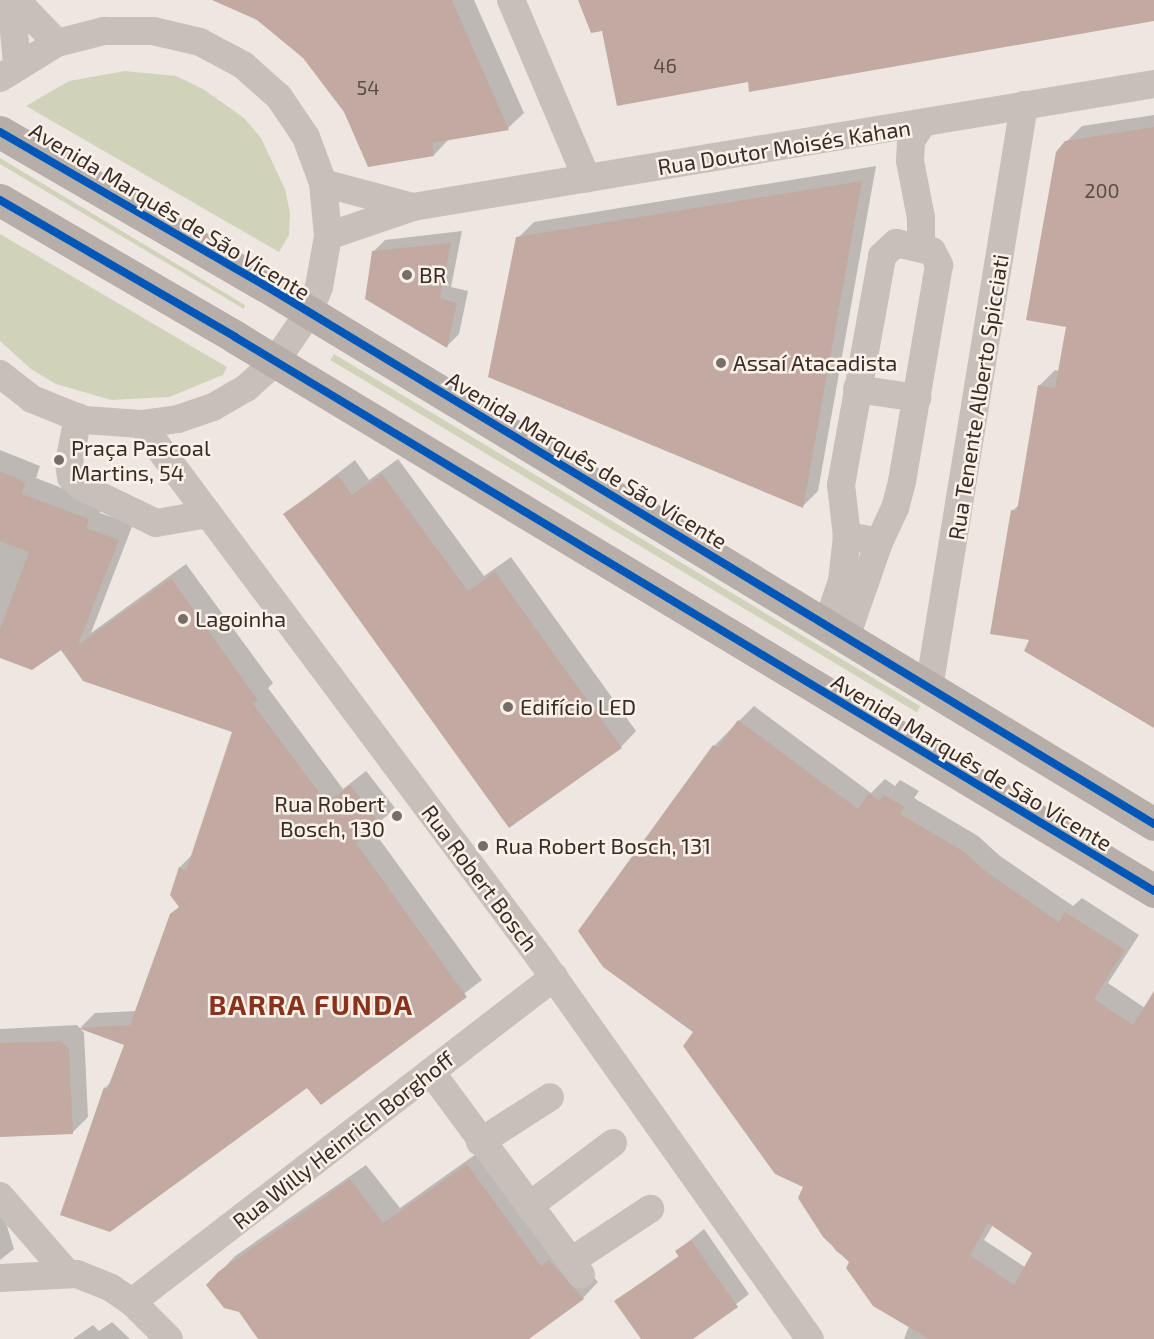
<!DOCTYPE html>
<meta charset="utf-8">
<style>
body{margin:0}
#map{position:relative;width:1154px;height:1339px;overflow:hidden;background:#eee7e1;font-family:"Exo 2",sans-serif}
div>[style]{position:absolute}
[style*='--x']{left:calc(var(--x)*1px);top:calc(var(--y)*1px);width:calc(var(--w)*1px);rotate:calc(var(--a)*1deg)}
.green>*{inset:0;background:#d0d3ba;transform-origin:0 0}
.shadow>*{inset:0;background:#0003}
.building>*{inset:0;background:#c2aaa2}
.minor>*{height:28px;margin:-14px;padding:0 14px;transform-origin:14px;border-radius:14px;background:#c6bfba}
.major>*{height:33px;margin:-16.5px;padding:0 16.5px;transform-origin:16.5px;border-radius:16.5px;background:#b6aea9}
.cycleway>*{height:8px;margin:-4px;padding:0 4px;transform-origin:4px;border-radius:4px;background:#0057b8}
.dots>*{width:16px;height:16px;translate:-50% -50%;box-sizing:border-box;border:3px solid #faf1e9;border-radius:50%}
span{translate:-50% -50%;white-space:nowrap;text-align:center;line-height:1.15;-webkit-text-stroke:5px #faf1e9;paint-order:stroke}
.number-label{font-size:20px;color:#5a4c46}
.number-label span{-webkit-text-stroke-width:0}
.street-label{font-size:22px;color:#382c28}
.poi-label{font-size:22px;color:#382c28}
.left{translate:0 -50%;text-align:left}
.right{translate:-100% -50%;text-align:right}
.district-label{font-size:28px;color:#89331f;font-weight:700;letter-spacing:1.5px}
</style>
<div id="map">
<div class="green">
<div style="clip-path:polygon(125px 71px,176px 76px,203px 89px,244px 118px,261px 138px,285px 189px,290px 213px,289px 235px,279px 252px,26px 106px,69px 81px)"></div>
<div style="clip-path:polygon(0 158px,245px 305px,244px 309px,0 164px)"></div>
<div style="clip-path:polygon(0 234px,227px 367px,223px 375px,169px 397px,111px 400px,56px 384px,31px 369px,0 341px)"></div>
<div style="left:334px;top:354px;width:684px;height:7px;rotate:31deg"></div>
</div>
<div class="shadow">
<div style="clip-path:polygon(216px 0,474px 0,524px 113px,508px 128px,450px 138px,434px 155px,346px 111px,304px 56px,257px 19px)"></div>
<div style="clip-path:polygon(1154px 115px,1154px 726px,1031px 639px,1012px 511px,1020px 504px,1040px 385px,1055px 370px,1059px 371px,1067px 325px,1066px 142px,1082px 126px)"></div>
<div style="clip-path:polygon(876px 166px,818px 491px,803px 506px,518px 238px,534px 222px)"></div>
<div style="clip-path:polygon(462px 231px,451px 287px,468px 291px,459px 334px,447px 346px,373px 252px,385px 240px)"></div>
<div style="clip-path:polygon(0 450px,40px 466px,36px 478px,103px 504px,100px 513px,133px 524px,91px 633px,186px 564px,273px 683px,268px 688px,343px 789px,366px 771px,395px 808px,372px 829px,482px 980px,322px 1103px,308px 1086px,62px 1214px,105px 1088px,112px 1081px,125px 1044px,81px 1027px,95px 1013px,137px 1011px,180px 906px,171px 895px,180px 867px,192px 855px,233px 731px,61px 648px,0 657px)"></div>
<div style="clip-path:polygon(398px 459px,484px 576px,511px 557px,636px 731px,621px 747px,285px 514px,355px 460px,369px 480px)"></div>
<div style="clip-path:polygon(evenodd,754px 706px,871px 793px,885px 779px,895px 786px,900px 780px,919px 791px,914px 798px,978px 836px,1000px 856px,1073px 906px,1082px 898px,1139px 935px,1108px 983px,1145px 1008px,1154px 994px,1154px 1339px,904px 1339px,909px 1326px,851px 1262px,836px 1251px,799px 1198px,805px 1187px,695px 1032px,714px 746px,754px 706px,993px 1225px,1034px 1253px,1025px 1267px,984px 1240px,993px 1225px)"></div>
<div style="clip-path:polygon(77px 1025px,84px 1033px,88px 1117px,72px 1133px,0 1136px,0 1029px)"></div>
<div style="clip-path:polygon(483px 1149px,598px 1282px,583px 1298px,526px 1339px,260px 1339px,219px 1273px,235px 1256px,366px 1165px,400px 1208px)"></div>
<div style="clip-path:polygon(0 1203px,14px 1249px,0 1260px)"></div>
<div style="clip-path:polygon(704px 1229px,749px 1294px,691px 1339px,642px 1339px,616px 1301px,680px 1255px,677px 1251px)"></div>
<div style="clip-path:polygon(112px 1322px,130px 1339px,73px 1339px,93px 1325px,99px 1331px)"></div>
</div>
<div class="building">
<div style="clip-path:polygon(212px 0,452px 0,509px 130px,432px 143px,434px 156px,368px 167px,344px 112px,303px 58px,257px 20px)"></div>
<div style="clip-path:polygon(578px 0,1154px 0,1154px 21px,749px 92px,748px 82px,617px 106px,602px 31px,591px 33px)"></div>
<div style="clip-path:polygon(1154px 127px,1154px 728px,1024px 651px,1029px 640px,990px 634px,1011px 510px,1017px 511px,1038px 385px,1055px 388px,1066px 327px,1026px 320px,1056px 152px,1065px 141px)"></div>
<div style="clip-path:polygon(862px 181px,803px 508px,488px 377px,516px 237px)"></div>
<div style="clip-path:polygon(451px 243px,440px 298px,457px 303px,447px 348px,365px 299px,372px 251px)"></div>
<div style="clip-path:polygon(0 471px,25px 482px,22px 494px,89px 519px,86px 528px,119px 540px,78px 645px,171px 578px,258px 700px,253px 704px,327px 803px,350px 785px,381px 825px,356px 843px,467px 997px,321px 1105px,307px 1088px,110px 1232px,60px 1215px,104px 1087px,107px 1090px,124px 1045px,78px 1028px,130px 1025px,170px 914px,179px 907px,170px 895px,179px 867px,186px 871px,232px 732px,83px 681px,61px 650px,32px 670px,0 658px,0 629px,29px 552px,0 541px)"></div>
<div style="clip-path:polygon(382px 474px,468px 591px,495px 572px,622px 748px,509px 828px,283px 514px,338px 475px,352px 495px)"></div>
<div style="clip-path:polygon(evenodd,738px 720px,858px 809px,869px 793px,879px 801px,884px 795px,905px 807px,900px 814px,963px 851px,985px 871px,1059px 922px,1065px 912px,1125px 950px,1094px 999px,1133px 1025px,1154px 991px,1154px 1339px,929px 1339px,873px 1306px,846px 1268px,849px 1262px,823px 1237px,798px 1198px,803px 1187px,775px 1174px,683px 1046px,693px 1032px,603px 967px,578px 931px,713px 745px,718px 747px,738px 720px,988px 1223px,1032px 1253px,1014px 1285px,970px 1255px,988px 1223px)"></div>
<div style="clip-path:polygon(61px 1041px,69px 1049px,73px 1134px,0 1137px,0 1043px)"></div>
<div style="clip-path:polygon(467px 1164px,541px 1266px,549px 1260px,584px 1299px,529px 1339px,258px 1339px,239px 1312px,224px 1308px,206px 1285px,218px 1272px,350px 1179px,383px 1223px)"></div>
<div style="clip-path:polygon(691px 1240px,738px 1307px,693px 1339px,641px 1339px,614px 1301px,679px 1257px,675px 1251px)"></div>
</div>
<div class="minor">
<div style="--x:11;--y:0;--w:64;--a:84.6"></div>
<div style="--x:16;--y:0;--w:59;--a:46.4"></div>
<div style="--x:511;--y:0;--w:194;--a:67"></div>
<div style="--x:0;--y:78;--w:67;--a:-31.6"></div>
<div style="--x:57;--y:43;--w:49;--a:-14.3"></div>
<div style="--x:104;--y:31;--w:49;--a:0"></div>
<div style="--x:153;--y:31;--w:48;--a:13.2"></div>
<div style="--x:200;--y:42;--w:49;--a:28.1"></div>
<div style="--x:243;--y:65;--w:48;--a:41.6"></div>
<div style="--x:279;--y:97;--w:48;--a:56"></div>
<div style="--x:306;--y:137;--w:49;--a:69.7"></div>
<div style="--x:323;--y:183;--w:53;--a:84.6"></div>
<div style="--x:328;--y:236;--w:52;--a:100"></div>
<div style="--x:319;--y:287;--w:29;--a:112"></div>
<div style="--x:308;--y:314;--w:58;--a:124.5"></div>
<div style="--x:275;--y:362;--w:39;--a:138"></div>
<div style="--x:246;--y:388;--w:38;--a:150"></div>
<div style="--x:213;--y:407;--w:37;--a:161"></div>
<div style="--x:178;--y:419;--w:37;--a:172"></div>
<div style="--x:141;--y:424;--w:57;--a:-176"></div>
<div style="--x:84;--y:420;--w:56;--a:-158"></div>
<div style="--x:32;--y:399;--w:41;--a:-142"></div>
<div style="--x:323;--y:183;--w:93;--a:14.9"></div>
<div style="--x:328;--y:236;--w:90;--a:-18.8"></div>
<div style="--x:413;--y:207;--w:751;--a:-9.42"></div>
<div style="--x:896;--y:243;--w:37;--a:13"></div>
<div style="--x:932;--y:251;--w:16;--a:63"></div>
<div style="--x:939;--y:265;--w:220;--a:99.7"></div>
<div style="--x:902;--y:482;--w:27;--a:105"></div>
<div style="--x:895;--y:508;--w:38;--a:115"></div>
<div style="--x:879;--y:542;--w:33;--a:-169"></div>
<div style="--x:847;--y:536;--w:51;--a:-96.7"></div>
<div style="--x:841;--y:485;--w:233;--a:-79.8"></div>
<div style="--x:882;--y:256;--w:19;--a:-43"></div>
<div style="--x:921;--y:245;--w:27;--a:-90"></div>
<div style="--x:921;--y:218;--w:58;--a:-100.9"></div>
<div style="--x:910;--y:161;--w:20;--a:-87"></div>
<div style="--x:911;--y:141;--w:20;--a:-57"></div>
<div style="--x:857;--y:389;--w:61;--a:8.5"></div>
<div style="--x:78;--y:417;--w:47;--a:101.1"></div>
<div style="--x:69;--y:463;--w:14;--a:82"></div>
<div style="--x:71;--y:477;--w:15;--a:42"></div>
<div style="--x:82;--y:487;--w:82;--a:25.9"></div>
<div style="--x:156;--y:523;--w:53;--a:-9.8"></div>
<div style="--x:141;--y:424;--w:667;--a:53.23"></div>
<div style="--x:540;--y:958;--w:467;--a:54.7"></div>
<div style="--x:827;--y:625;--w:46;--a:-71.2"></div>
<div style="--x:842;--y:581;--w:45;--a:-83.7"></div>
<div style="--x:846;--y:637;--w:101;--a:-70.8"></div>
<div style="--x:929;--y:688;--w:591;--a:-80.74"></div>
<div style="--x:431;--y:1072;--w:252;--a:53.5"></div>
<div style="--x:480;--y:1142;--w:83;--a:-32.7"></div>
<div style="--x:0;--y:1196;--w:102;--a:49"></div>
<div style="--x:529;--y:1206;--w:105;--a:-36.9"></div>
<div style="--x:571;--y:1261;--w:95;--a:-33.4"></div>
<div style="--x:0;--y:1278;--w:77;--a:-3"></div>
<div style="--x:77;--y:1274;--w:37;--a:22"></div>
<div style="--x:111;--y:1288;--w:25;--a:34"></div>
<div style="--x:132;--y:1302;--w:52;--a:45"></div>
<div style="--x:132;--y:1302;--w:533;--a:-37.6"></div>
</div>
<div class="major">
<div style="--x:0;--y:132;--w:307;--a:30.1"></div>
<div style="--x:266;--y:286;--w:1038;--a:31.21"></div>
<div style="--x:0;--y:200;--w:272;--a:30.2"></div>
<div style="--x:235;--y:337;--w:1073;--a:31.08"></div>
</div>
<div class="cycleway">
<div style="--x:0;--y:132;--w:307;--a:30.1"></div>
<div style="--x:266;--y:286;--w:1038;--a:31.21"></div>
<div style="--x:0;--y:200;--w:272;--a:30.2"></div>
<div style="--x:235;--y:337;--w:1073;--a:31.08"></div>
</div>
<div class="dots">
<div style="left:407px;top:275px;background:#786d69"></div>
<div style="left:721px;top:363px;background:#786d69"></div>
<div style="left:59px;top:460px;background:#786d69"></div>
<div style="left:183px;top:619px;background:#786d69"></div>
<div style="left:508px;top:707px;background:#786d69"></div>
<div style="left:397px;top:816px;background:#786d69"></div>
<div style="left:483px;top:846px;background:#786d69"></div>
</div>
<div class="number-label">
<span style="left:665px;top:65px">46</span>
<span style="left:368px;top:87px">54</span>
<span style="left:1102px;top:190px">200</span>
</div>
<div class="street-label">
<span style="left:784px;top:147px;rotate:-9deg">Rua Doutor Moisés Kahan</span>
<span style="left:170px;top:211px;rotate:31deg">Avenida Marquês de São Vicente</span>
<span style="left:978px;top:397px;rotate:-81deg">Rua Tenente Alberto Spicciati</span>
<span style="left:587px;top:460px;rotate:31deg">Avenida Marquês de São Vicente</span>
<span style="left:972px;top:762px;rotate:31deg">Avenida Marquês de São Vicente</span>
<span style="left:480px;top:878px;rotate:53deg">Rua Robert Bosch</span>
<span style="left:343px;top:1140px;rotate:-38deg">Rua Willy Heinrich Borghoff</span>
</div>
<div class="poi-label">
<span class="left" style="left:419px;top:275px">BR</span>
<span class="left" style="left:733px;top:363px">Assaí Atacadista</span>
<span class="left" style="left:71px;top:460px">Praça Pascoal<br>Martins, 54</span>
<span class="left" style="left:195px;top:619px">Lagoinha</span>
<span class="left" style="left:520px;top:707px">Edifício LED</span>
<span class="right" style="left:385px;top:816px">Rua Robert<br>Bosch, 130</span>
<span class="left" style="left:495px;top:846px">Rua Robert Bosch, 131</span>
</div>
<div class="district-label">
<span style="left:311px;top:1004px">BARRA FUNDA</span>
</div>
</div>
